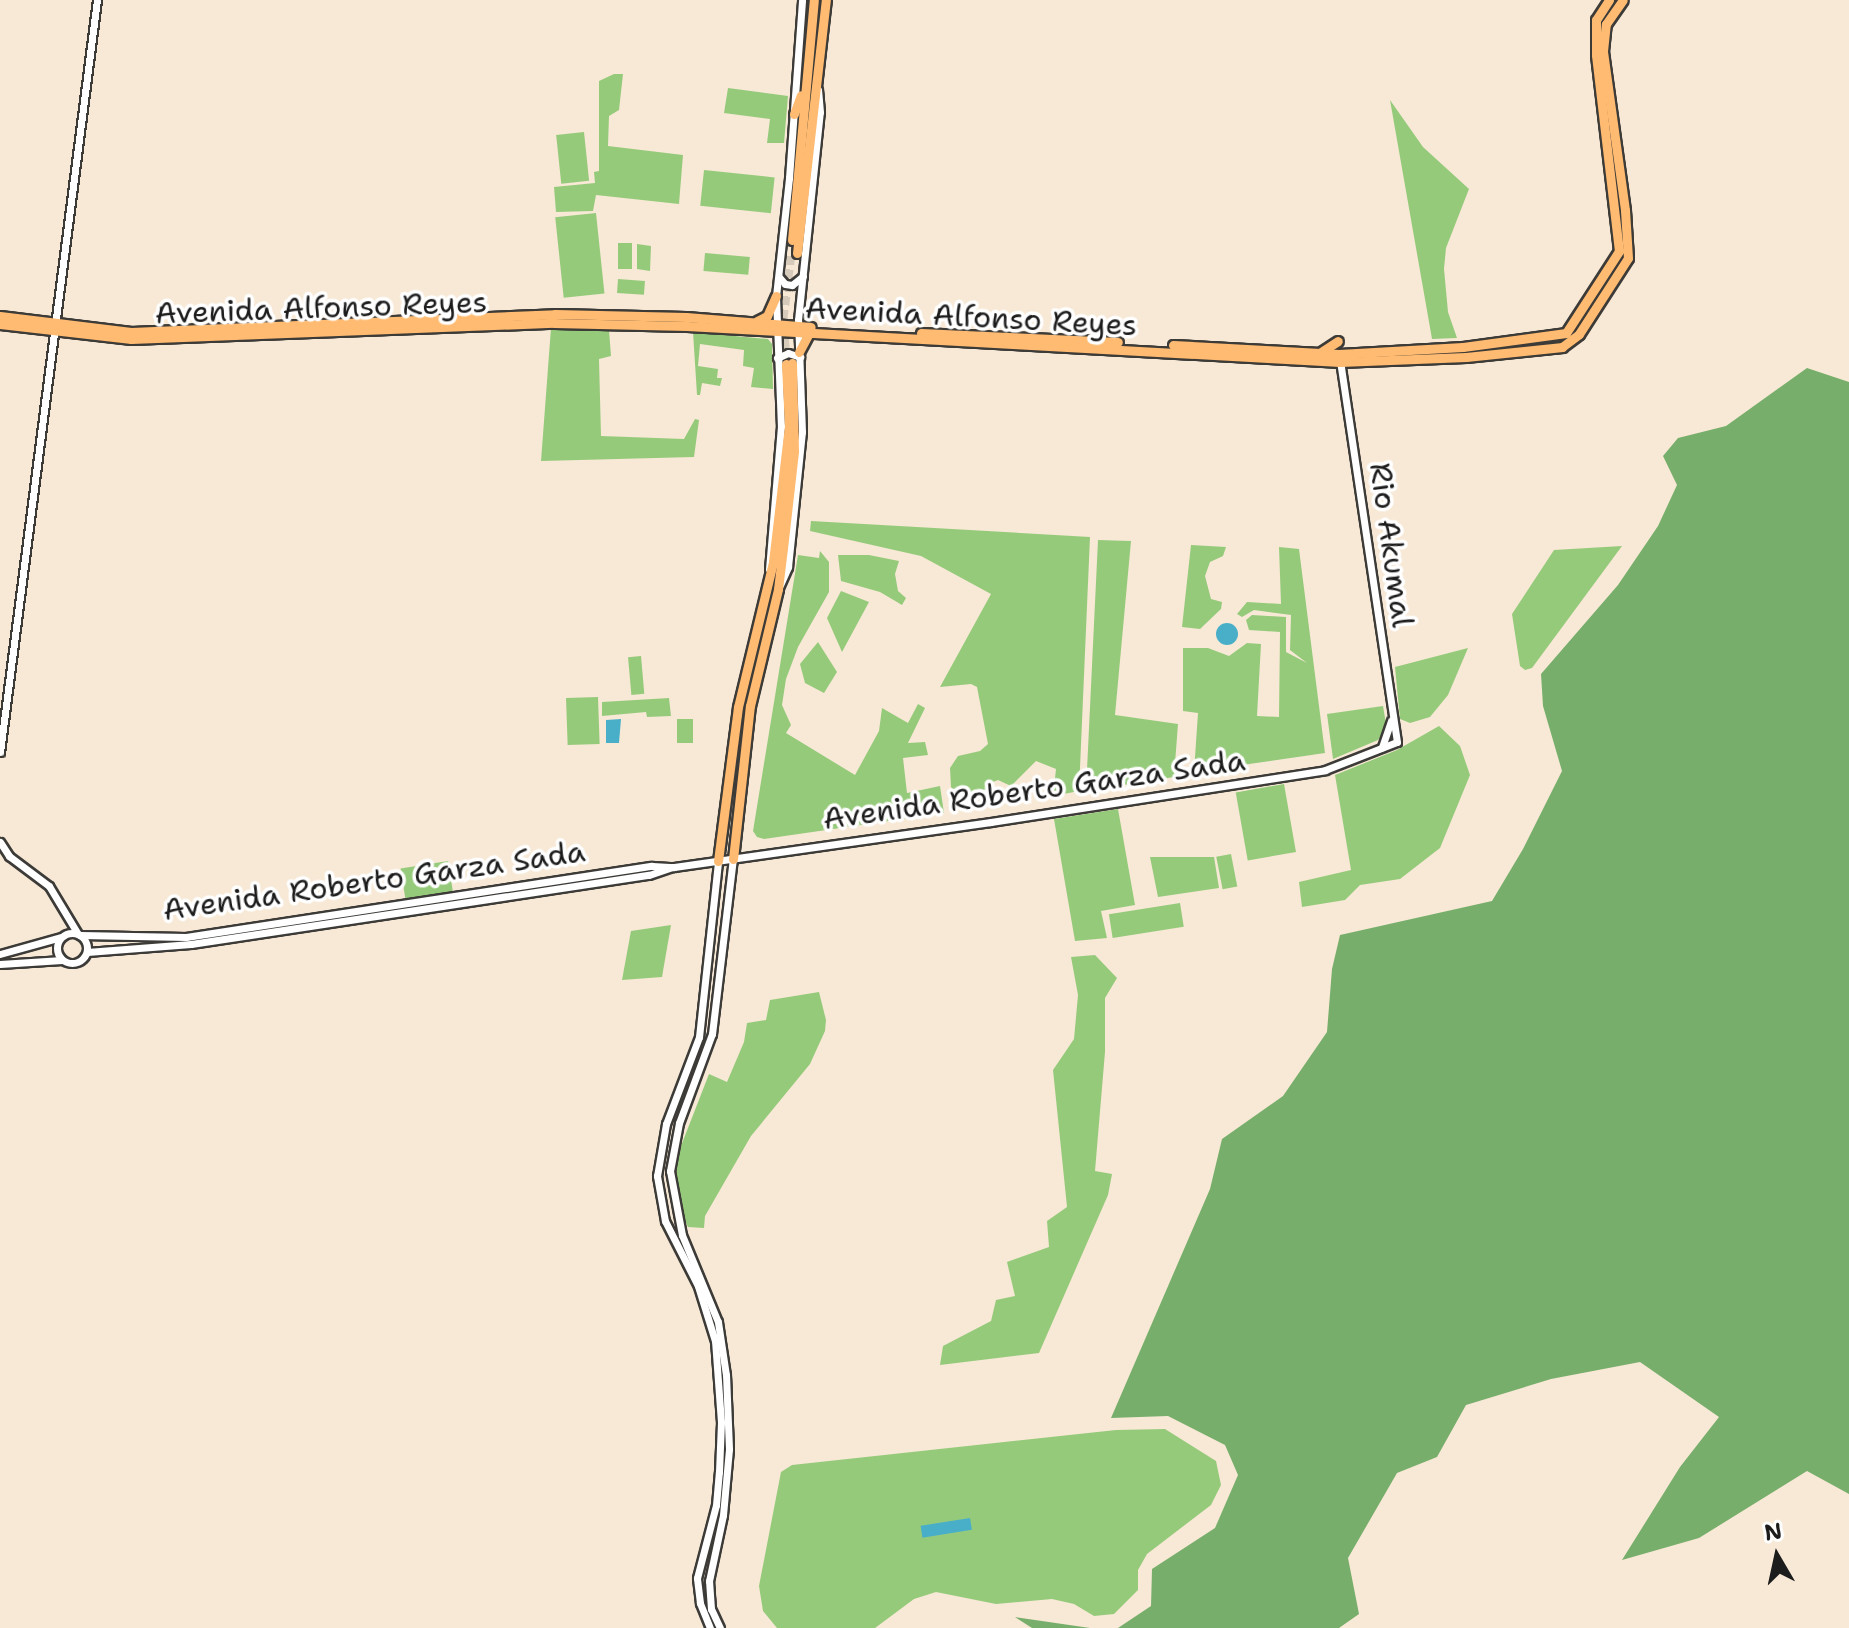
<!DOCTYPE html>
<style>
body{margin:0}
#map{position:relative;width:1849px;height:1628px;overflow:hidden;background:#f7e9d6;font-family:"Shantell Sans",sans-serif}
div>[style]{position:absolute}
[style*='--x']{left:calc(var(--x)*1px);top:calc(var(--y)*1px);width:calc(var(--w)*1px);rotate:calc(var(--a)*1deg)}
.green>*{inset:0;background:#96ca7b;transform-origin:0 0}
.forest>*{inset:0;background:#78ae6b}
.water>*{inset:0;background:#49afc9;transform-origin:0 0}
.round{border-radius:50%}
.major-tunnel>*{height:9px;margin-top:-4.5px;transform-origin:0;background:repeating-linear-gradient(90deg,#d6caba 0 9px,transparent 0 13.5px)}
.roads{filter:drop-shadow(2px 0 #3d3b38) drop-shadow(-2px 0 #3d3b38) drop-shadow(0 2px #3d3b38) drop-shadow(0 -2px #3d3b38)}
.minor>*{height:7px;margin:-3.5px;padding:0 3.5px;transform-origin:3.5px;border-radius:3.5px;background:#fff}
.minor>.ring{margin:-3.5px;padding:0;box-sizing:content-box;background:none;border:7px solid #fff;border-radius:50%}
.major>*{height:9px;margin:-4.5px;padding:0 4.5px;transform-origin:4.5px;border-radius:4.5px;background:#ffbb71}
span{translate:-50% -50%;white-space:nowrap;text-align:center;line-height:1.15;-webkit-text-stroke:7px #fff;paint-order:stroke}
.street-label{font-size:30px;color:#1c1c1c}
.north{position:absolute;left:1737px;top:1516px;width:80px;height:80px;-webkit-text-stroke:6px #fff;paint-order:stroke;rotate:351deg;font-size:22px;font-weight:700;line-height:32px;text-align:center;color:#1c1c1c}
.north::after{content:'';display:block;margin:auto;width:28px;height:36px;background:#1c1c1c;clip-path:polygon(50% 0,100% 100%,50% 72%,0 100%)}
</style>
<div id="map">
<div class="green">
<div style="clip-path:polygon(614px 74px,623px 74px,619px 110px,609px 116px,608px 146px,683px 155px,679px 204px,596px 195px,593px 211px,556px 212px,554px 187px,595px 183px,594px 172px,599px 171px,599px 81px)"></div>
<div style="clip-path:polygon(728px 88px,788px 96px,784px 143px,767px 143px,770px 119px,724px 113px)"></div>
<div style="clip-path:polygon(1390px 100px,1423px 147px,1469px 189px,1446px 248px,1444px 269px,1448px 312px,1457px 338px,1432px 339px)"></div>
<div style="left:584px;top:132px;width:49px;height:28px;rotate:84deg"></div>
<div style="left:704px;top:170px;width:71px;height:36px;rotate:6deg"></div>
<div style="left:596px;top:213px;width:81px;height:41px;rotate:84deg"></div>
<div style="left:618px;top:243px;width:14px;height:26px"></div>
<div style="clip-path:polygon(637px 244px,651px 246px,650px 271px,637px 269px)"></div>
<div style="left:705px;top:253px;width:45px;height:18px;rotate:5deg"></div>
<div style="left:618px;top:279px;width:27px;height:14px;rotate:4deg"></div>
<div style="clip-path:polygon(551px 328px,609px 330px,611px 356px,599px 359px,601px 436px,684px 439px,695px 419px,699px 420px,694px 457px,541px 461px)"></div>
<div style="clip-path:polygon(693px 332px,768px 339px,772px 344px,773px 389px,751px 387px,754px 368px,743px 366px,744px 350px,700px 344px,698px 366px,718px 369px,717px 378px,722px 378px,720px 386px,702px 383px,700px 395px,697px 395px)"></div>
<div style="clip-path:polygon(811px 521px,1090px 537px,1079px 791px,1053px 796px,1056px 769px,1036px 761px,1011px 786px,998px 780px,988px 784px,988px 789px,959px 797px,951px 787px,950px 768px,958px 756px,980px 751px,988px 744px,977px 687px,971px 684px,940px 687px,991px 594px,921px 556px,810px 531px)"></div>
<div style="clip-path:polygon(1098px 540px,1131px 541px,1115px 715px,1178px 724px,1174px 777px,1086px 791px)"></div>
<div style="clip-path:polygon(1191px 545px,1226px 547px,1223px 556px,1210px 562px,1205px 576px,1211px 599px,1222px 602px,1221px 609px,1200px 629px,1182px 627px)"></div>
<div style="clip-path:polygon(1622px 546px,1532px 668px,1525px 670px,1520px 666px,1512px 614px,1554px 550px)"></div>
<div style="clip-path:polygon(1279px 547px,1299px 549px,1325px 753px,1194px 772px,1198px 713px,1183px 711px,1183px 648px,1208px 648px,1229px 656px,1247px 643px,1261px 644px,1257px 716px,1279px 717px,1280px 632px,1249px 630px,1246px 620px,1252px 615px,1286px 617px,1286px 652px,1307px 663px,1290px 650px,1291px 615px,1254px 610px,1242px 617px,1237px 614px,1247px 602px,1281px 604px)"></div>
<div style="clip-path:polygon(820px 551px,829px 562px,829px 592px,798px 647px,786px 679px,782px 705px,791px 725px,786px 733px,855px 775px,879px 731px,882px 708px,908px 723px,918px 704px,925px 708px,908px 743px,925px 742px,928px 755px,903px 758px,907px 793px,940px 786px,944px 813px,764px 839px,757px 837px,753px 831px,798px 555px,819px 558px)"></div>
<div style="clip-path:polygon(838px 555px,869px 555px,899px 561px,895px 574px,898px 591px,906px 598px,902px 605px,880px 592px,841px 581px)"></div>
<div style="clip-path:polygon(841px 591px,869px 602px,842px 652px,827px 618px)"></div>
<div style="clip-path:polygon(818px 642px,837px 672px,824px 693px,805px 683px,800px 664px)"></div>
<div style="clip-path:polygon(1468px 648px,1448px 695px,1430px 717px,1410px 723px,1400px 719px,1395px 667px)"></div>
<div style="left:641px;top:656px;width:38px;height:13px;rotate:85deg"></div>
<div style="left:598px;top:697px;width:47px;height:32px;rotate:88deg"></div>
<div style="clip-path:polygon(669px 698px,671px 716px,647px 717px,646px 712px,602px 716px,602px 702px)"></div>
<div style="clip-path:polygon(1383px 706px,1387px 730px,1378px 740px,1333px 759px,1327px 714px)"></div>
<div style="left:693px;top:719px;width:24px;height:16px;rotate:90deg"></div>
<div style="clip-path:polygon(1439px 726px,1460px 746px,1470px 775px,1440px 848px,1400px 879px,1360px 885px,1345px 900px,1302px 907px,1299px 882px,1351px 870px,1335px 775px,1397px 750px)"></div>
<div style="left:1284px;top:784px;width:69px;height:49px;rotate:80deg"></div>
<div style="clip-path:polygon(1118px 809px,1135px 905px,1101px 911px,1107px 938px,1075px 941px,1054px 819px)"></div>
<div style="left:1231px;top:854px;width:33px;height:15px;rotate:79deg"></div>
<div style="clip-path:polygon(1150px 857px,1214px 857px,1219px 888px,1158px 897px)"></div>
<div style="left:448px;top:861px;width:31px;height:48px;rotate:81deg"></div>
<div style="left:1180px;top:903px;width:24px;height:72px;rotate:81deg"></div>
<div style="clip-path:polygon(671px 925px,662px 977px,622px 980px,631px 931px)"></div>
<div style="clip-path:polygon(1095px 955px,1117px 978px,1105px 998px,1105px 1052px,1095px 1171px,1112px 1174px,1108px 1195px,1039px 1353px,940px 1365px,943px 1346px,991px 1321px,996px 1300px,1015px 1296px,1007px 1262px,1049px 1247px,1047px 1221px,1067px 1207px,1053px 1070px,1074px 1039px,1078px 995px,1071px 957px)"></div>
<div style="clip-path:polygon(819px 992px,826px 1020px,825px 1031px,810px 1064px,751px 1136px,705px 1216px,704px 1228px,688px 1227px,677px 1203px,674px 1176px,679px 1151px,709px 1074px,727px 1082px,744px 1042px,747px 1023px,766px 1020px,770px 1000px)"></div>
<div style="clip-path:polygon(1165px 1429px,1216px 1461px,1221px 1485px,1211px 1505px,1147px 1554px,1138px 1570px,1138px 1590px,1114px 1614px,1094px 1616px,1074px 1604px,1052px 1599px,996px 1604px,936px 1592px,914px 1599px,875px 1628px,777px 1628px,763px 1611px,759px 1586px,781px 1472px,792px 1465px,1116px 1430px)"></div>
</div>
<div class="forest">
<div style="clip-path:polygon(1807px 368px,1849px 382px,1849px 1494px,1807px 1471px,1699px 1538px,1622px 1560px,1680px 1467px,1719px 1417px,1640px 1362px,1551px 1379px,1466px 1405px,1437px 1457px,1397px 1473px,1348px 1558px,1359px 1614px,1339px 1628px,1118px 1628px,1151px 1606px,1152px 1569px,1215px 1528px,1238px 1475px,1225px 1445px,1168px 1416px,1111px 1418px,1210px 1189px,1222px 1139px,1283px 1096px,1327px 1032px,1332px 969px,1340px 935px,1492px 901px,1523px 849px,1562px 771px,1543px 706px,1541px 674px,1618px 585px,1658px 526px,1677px 485px,1663px 456px,1678px 438px,1726px 426px)"></div>
<div style="clip-path:polygon(1015px 1617px,1090px 1628px,1032px 1628px)"></div>
</div>
<div class="water">
<div class="round" style="left:1216px;top:623px;width:22px;height:22px"></div>
<div style="clip-path:polygon(621px 719px,619px 743px,606px 743px,606px 720px)"></div>
<div style="left:970px;top:1518px;width:12px;height:50px;rotate:81deg"></div>
</div>
<div class="major-tunnel">
<div style="--x:786;--y:361;--w:43;--a:-94"></div>
<div style="--x:783;--y:318;--w:65;--a:-83"></div>
</div>
<div class="roads">
<div class="minor">
<div style="--x:779;--y:277;--w:9;--a:49"></div>
<div style="--x:785;--y:284;--w:7;--a:8"></div>
<div style="--x:792;--y:285;--w:14;--a:-39"></div>
<div style="--x:777;--y:358;--w:12;--a:-24"></div>
<div style="--x:788;--y:353;--w:13;--a:18"></div>
<div style="--x:769;--y:569;--w:143;--a:-85.2"></div>
<div style="--x:781;--y:427;--w:131;--a:-92.2"></div>
<div style="--x:776;--y:296;--w:119;--a:-83.7"></div>
<div style="--x:789;--y:178;--w:178;--a:-85.8"></div>
<div style="--x:780;--y:585;--w:20;--a:-66"></div>
<div style="--x:788;--y:567;--w:136;--a:-84.1"></div>
<div style="--x:802;--y:432;--w:112;--a:-92"></div>
<div style="--x:798;--y:320;--w:209;--a:-84"></div>
<div style="--x:820;--y:112;--w:22;--a:-95"></div>
<div style="--x:1382;--y:747;--w:28;--a:-71"></div>
<div style="--x:0;--y:752;--w:758;--a:-82.65"></div>
<div style="--x:0;--y:842;--w:17;--a:57"></div>
<div style="--x:9;--y:856;--w:50;--a:36.9"></div>
<div style="--x:49;--y:886;--w:56;--a:58.9"></div>
<div class="ring" style="left:57px;top:933px;width:23px;height:23px"></div>
<div style="--x:80;--y:935;--w:106;--a:1.1"></div>
<div style="--x:186;--y:937;--w:471;--a:-8.7"></div>
<div style="--x:652;--y:866;--w:22;--a:3"></div>
<div style="--x:674;--y:867;--w:320;--a:-8.1"></div>
<div style="--x:991;--y:822;--w:338;--a:-8.8"></div>
<div style="--x:1325;--y:770;--w:77;--a:-21.3"></div>
<div style="--x:1397;--y:742;--w:386;--a:-98.5"></div>
<div style="--x:87;--y:952;--w:104;--a:-4.4"></div>
<div style="--x:191;--y:944;--w:463;--a:-8.6"></div>
<div style="--x:649;--y:875;--w:24;--a:-19"></div>
<div style="--x:0;--y:954;--w:63;--a:-15.6"></div>
<div style="--x:0;--y:964;--w:62;--a:-3.7"></div>
<div style="--x:710;--y:1628;--w:27;--a:-112"></div>
<div style="--x:700;--y:1603;--w:25;--a:-97"></div>
<div style="--x:697;--y:1578;--w:75;--a:-75.4"></div>
<div style="--x:716;--y:1505;--w:33;--a:-85"></div>
<div style="--x:719;--y:1472;--w:50;--a:-87.7"></div>
<div style="--x:721;--y:1422;--w:81;--a:-94.2"></div>
<div style="--x:715;--y:1341;--w:58;--a:-107.2"></div>
<div style="--x:698;--y:1286;--w:73;--a:-116.9"></div>
<div style="--x:665;--y:1221;--w:46;--a:-100.1"></div>
<div style="--x:657;--y:1176;--w:53;--a:-80.2"></div>
<div style="--x:666;--y:1124;--w:93;--a:-69.2"></div>
<div style="--x:699;--y:1037;--w:177;--a:-83.8"></div>
<div style="--x:720;--y:1628;--w:21;--a:-115"></div>
<div style="--x:711;--y:1609;--w:28;--a:-94"></div>
<div style="--x:709;--y:1581;--w:67;--a:-78"></div>
<div style="--x:723;--y:1515;--w:66;--a:-84.8"></div>
<div style="--x:729;--y:1449;--w:74;--a:-92.3"></div>
<div style="--x:726;--y:1375;--w:54;--a:-98.6"></div>
<div style="--x:718;--y:1322;--w:94;--a:-112.5"></div>
<div style="--x:682;--y:1235;--w:65;--a:-100.6"></div>
<div style="--x:670;--y:1171;--w:49;--a:-79.4"></div>
<div style="--x:679;--y:1123;--w:95;--a:-69.7"></div>
<div style="--x:712;--y:1034;--w:176;--a:-83.2"></div>
</div>
<div class="major">
<div style="--x:794;--y:114;--w:20;--a:-70"></div>
<div style="--x:792;--y:240;--w:241;--a:-84.8"></div>
<div style="--x:797;--y:253;--w:255;--a:-83.5"></div>
<div style="--x:0;--y:316;--w:132;--a:7"></div>
<div style="--x:131;--y:332;--w:424;--a:-2.4"></div>
<div style="--x:555;--y:314;--w:131;--a:1.3"></div>
<div style="--x:686;--y:317;--w:125;--a:4.6"></div>
<div style="--x:757;--y:321;--w:11;--a:-27"></div>
<div style="--x:767;--y:316;--w:22;--a:-66"></div>
<div style="--x:0;--y:324;--w:132;--a:6.5"></div>
<div style="--x:131;--y:339;--w:423;--a:-2.2"></div>
<div style="--x:554;--y:323;--w:133;--a:1.3"></div>
<div style="--x:687;--y:326;--w:654;--a:3.16"></div>
<div style="--x:1340;--y:362;--w:126;--a:-2.3"></div>
<div style="--x:1466;--y:357;--w:97;--a:-5.9"></div>
<div style="--x:1562;--y:347;--w:21;--a:-37"></div>
<div style="--x:1579;--y:334;--w:90;--a:-57.2"></div>
<div style="--x:1628;--y:258;--w:48;--a:-93.6"></div>
<div style="--x:1625;--y:210;--w:161;--a:-97.9"></div>
<div style="--x:1603;--y:51;--w:27;--a:-84"></div>
<div style="--x:1606;--y:24;--w:29;--a:-55"></div>
<div style="--x:921;--y:333;--w:197;--a:2.6"></div>
<div style="--x:1173;--y:345;--w:166;--a:3.1"></div>
<div style="--x:1339;--y:354;--w:124;--a:-3.2"></div>
<div style="--x:1463;--y:347;--w:104;--a:-7.7"></div>
<div style="--x:1566;--y:333;--w:98;--a:-57.1"></div>
<div style="--x:1619;--y:251;--w:197;--a:-96.7"></div>
<div style="--x:1596;--y:55;--w:35;--a:-90"></div>
<div style="--x:1596;--y:20;--w:24;--a:-57"></div>
<div style="--x:799;--y:352;--w:21;--a:-62"></div>
<div style="--x:1321;--y:352;--w:20;--a:-33"></div>
<div style="--x:733;--y:859;--w:154;--a:-83.7"></div>
<div style="--x:750;--y:706;--w:120;--a:-76.5"></div>
<div style="--x:778;--y:589;--w:41;--a:-83"></div>
<div style="--x:783;--y:548;--w:98;--a:-83.5"></div>
<div style="--x:794;--y:451;--w:88;--a:-91.3"></div>
<div style="--x:718;--y:861;--w:155;--a:-82.6"></div>
<div style="--x:738;--y:707;--w:149;--a:-76.4"></div>
<div style="--x:773;--y:562;--w:137;--a:-83.3"></div>
<div style="--x:789;--y:426;--w:62;--a:-92.8"></div>
</div>
</div>
<div class="street-label">
<span style="left:321px;top:308px;rotate:-2deg">Avenida Alfonso Reyes</span>
<span style="left:971px;top:317px;rotate:3deg">Avenida Alfonso Reyes</span>
<span style="left:1391px;top:545px;rotate:82deg">Rio Akumal</span>
<span style="left:1034px;top:790px;rotate:-8deg">Avenida Roberto Garza Sada</span>
<span style="left:374px;top:881px;rotate:-8deg">Avenida Roberto Garza Sada</span>
</div>
<div class="north">N</div>
</div>
